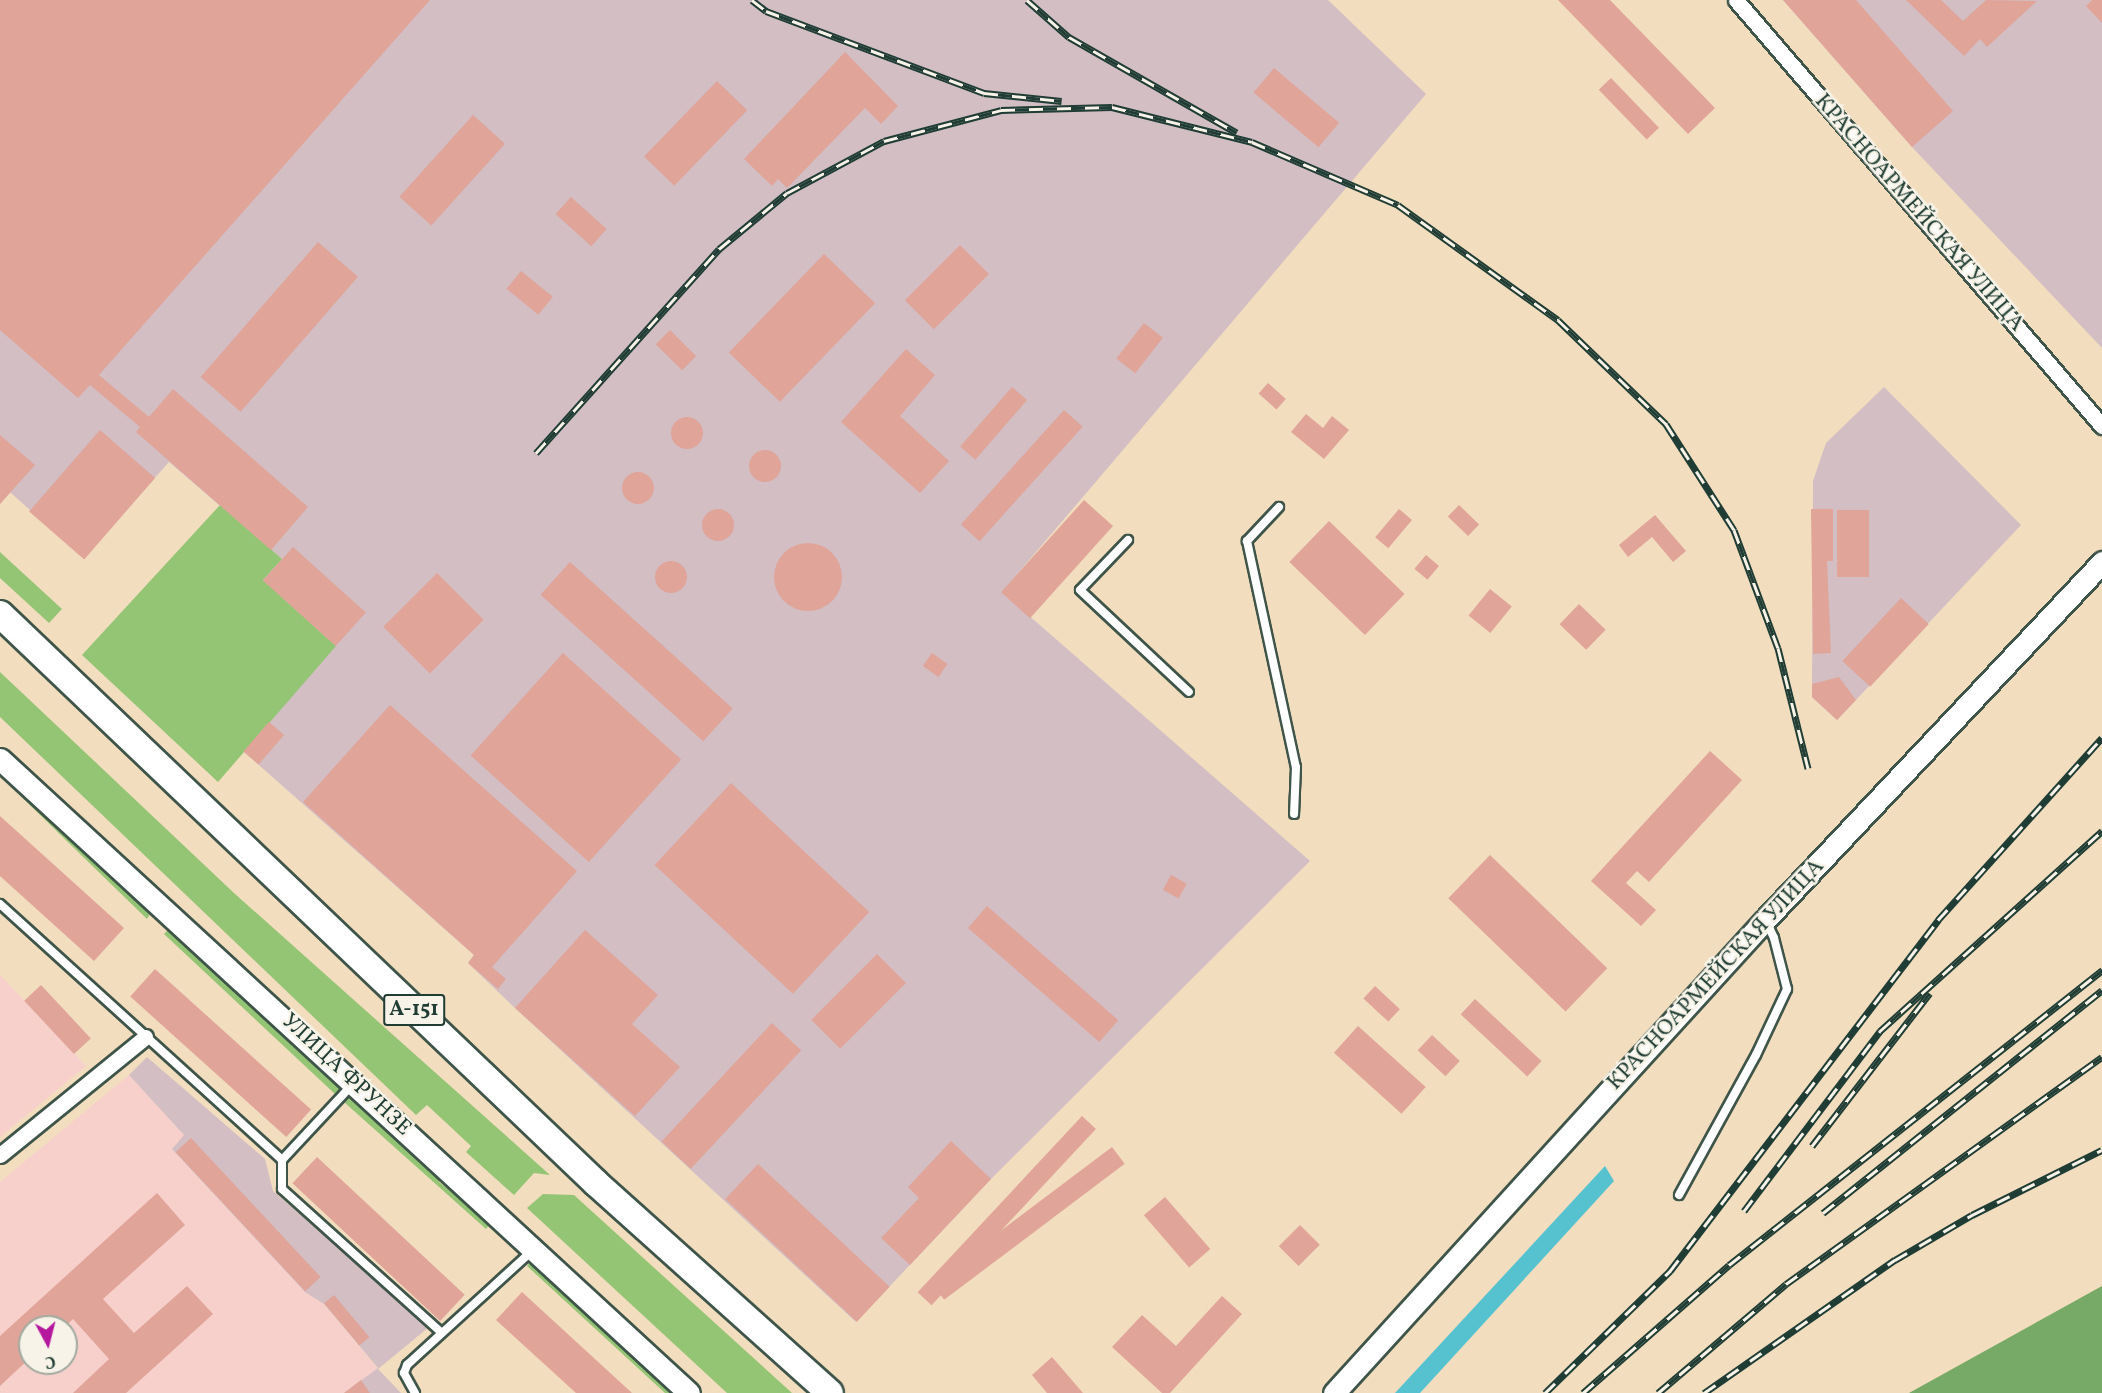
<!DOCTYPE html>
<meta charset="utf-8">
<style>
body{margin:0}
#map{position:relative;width:2102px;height:1393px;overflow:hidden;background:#f3ddbf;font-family:Vollkorn,serif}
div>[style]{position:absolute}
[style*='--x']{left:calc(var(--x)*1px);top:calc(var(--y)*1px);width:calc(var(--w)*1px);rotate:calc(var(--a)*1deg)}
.built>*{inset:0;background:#f7d0cc}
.industrial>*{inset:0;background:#d2bec3}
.green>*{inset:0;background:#94c575}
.forest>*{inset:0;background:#7a6}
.water>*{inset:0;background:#56c2cf}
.building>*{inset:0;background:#e0a499;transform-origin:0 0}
.round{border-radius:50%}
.roads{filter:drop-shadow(2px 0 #3f5549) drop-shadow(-2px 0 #3f5549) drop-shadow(0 2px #3f5549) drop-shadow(0 -2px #3f5549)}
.service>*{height:8px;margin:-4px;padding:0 4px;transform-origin:4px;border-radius:4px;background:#fff}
.minor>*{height:15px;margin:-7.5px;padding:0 7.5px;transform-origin:7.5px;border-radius:7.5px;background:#fff}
.secondary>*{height:21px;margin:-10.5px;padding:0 10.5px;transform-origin:10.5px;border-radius:10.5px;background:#fff}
.trunk>*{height:26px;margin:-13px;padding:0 13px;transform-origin:13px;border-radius:13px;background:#fff}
.rail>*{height:7px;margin-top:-3.5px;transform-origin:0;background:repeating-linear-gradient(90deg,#f7f3e8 0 14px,#1f3d34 0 28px);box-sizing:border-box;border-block:2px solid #1f3d34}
span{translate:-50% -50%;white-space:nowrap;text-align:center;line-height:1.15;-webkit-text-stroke:5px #f7f3e8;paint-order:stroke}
.shield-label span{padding:2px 4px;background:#f7f3e8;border:2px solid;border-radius:4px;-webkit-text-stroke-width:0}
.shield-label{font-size:21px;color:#1f3d34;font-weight:700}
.street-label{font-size:22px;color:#1f3d34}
.north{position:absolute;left:18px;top:1315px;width:60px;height:60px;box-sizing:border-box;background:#f7f3e8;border:2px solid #a1aaa0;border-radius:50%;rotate:173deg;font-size:16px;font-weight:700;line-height:24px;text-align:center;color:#1f3d34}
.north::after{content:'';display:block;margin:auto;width:21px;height:27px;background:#b5179e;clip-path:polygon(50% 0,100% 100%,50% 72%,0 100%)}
</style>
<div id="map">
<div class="built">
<div style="clip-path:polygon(0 975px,86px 1066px,0 1137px)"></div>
<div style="clip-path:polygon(evenodd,129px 1075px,184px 1135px,172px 1149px,305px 1292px,324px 1304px,378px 1369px,344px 1393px,0 1393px,0 1182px,129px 1075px,30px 1327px,66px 1327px,66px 1363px,30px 1363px,30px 1327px)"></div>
</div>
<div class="industrial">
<div style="clip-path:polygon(0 0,1328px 0,1426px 94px,1002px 592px,1310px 861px,991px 1179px,856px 1322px,515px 1008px,468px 963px,474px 955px,243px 751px,335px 646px,263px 580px,282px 559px,169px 462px,83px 558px,10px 492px,0 504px)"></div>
<div style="clip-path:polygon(1783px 0,2102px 0,2102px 348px,1912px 147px)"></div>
<div style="clip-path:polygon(1884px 387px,2021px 525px,1837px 720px,1812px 697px,1813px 481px,1826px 443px)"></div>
<div style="clip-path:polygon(147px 1057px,265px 1159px,273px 1191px,429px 1327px,378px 1369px,401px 1393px,344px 1393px,378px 1368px,324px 1304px,305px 1292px,172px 1149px,184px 1135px,129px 1075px)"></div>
</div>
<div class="green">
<div style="clip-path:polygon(220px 505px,282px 559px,263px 580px,336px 646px,218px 782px,82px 655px)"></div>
<div style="clip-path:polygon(0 552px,62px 609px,49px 623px,0 578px)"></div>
<div style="clip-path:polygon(0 672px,234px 893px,550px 1175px,534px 1173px,514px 1195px,466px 1152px,471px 1146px,427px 1105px,416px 1115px,0 717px)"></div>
<div style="clip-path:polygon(0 766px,152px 911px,147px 919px,0 776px)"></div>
<div style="clip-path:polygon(168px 930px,174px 930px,343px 1087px,335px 1094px,164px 934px)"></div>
<div style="clip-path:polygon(352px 1095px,441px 1178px,439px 1182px,491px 1223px,486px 1229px,344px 1102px)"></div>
<div style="clip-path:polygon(543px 1194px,574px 1195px,792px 1393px,727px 1393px,527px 1208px)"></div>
<div style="clip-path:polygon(532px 1260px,681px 1393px,665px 1393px,527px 1266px)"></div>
</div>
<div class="forest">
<div style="clip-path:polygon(2102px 1286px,2102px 1393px,1909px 1393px)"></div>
</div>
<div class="water">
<div style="clip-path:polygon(1605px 1166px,1614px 1181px,1420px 1393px,1395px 1393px)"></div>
</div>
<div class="building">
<div style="clip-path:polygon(0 0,430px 0,99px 375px,149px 417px,173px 389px,308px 507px,271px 550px,136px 432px,140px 427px,90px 385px,78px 398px,0 330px)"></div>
<div style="clip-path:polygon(1558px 0,1610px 0,1715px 108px,1688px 134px)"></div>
<div style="clip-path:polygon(1783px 0,1856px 0,1953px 111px,1912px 147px)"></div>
<div style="clip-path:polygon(1906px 0,1941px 0,1963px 21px,1986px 0,2037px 1px,1987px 47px,1980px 39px,1964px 56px)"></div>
<div style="clip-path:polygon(2092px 0,2102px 0,2102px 23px,2086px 6px)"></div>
<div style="clip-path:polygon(845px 52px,898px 106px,881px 124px,865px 108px,787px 188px,778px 179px,772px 186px,744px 159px)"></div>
<div style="left:1274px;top:68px;width:85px;height:32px;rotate:40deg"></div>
<div style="left:1611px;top:78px;width:69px;height:17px;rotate:46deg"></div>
<div style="left:717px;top:81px;width:42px;height:105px;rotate:44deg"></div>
<div style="left:473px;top:115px;width:43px;height:110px;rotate:42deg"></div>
<div style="left:571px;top:197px;width:48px;height:23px;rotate:42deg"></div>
<div style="left:318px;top:242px;width:53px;height:179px;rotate:41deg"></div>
<div style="left:960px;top:245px;width:41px;height:78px;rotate:45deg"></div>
<div style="left:824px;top:254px;width:71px;height:137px;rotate:44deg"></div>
<div style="left:521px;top:271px;width:41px;height:23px;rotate:39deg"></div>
<div style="left:1144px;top:323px;width:24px;height:45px;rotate:38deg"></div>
<div style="left:670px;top:330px;width:37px;height:20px;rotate:45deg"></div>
<div style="clip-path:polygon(906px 349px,935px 375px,900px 416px,949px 461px,920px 493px,841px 422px)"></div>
<div style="left:1268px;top:383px;width:24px;height:14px;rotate:42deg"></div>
<div style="left:1012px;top:387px;width:20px;height:79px;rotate:41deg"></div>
<div style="left:1064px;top:410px;width:25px;height:154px;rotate:42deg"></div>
<div style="clip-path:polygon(1306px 414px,1323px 428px,1332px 416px,1349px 430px,1324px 459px,1291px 432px)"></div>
<div class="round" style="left:671px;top:417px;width:32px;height:32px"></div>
<div style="left:100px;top:430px;width:73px;height:108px;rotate:41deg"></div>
<div style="clip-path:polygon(0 435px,35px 465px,0 504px)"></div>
<div class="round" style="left:749px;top:450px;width:32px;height:32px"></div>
<div class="round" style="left:622px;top:472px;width:32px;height:32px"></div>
<div style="left:1084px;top:500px;width:39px;height:124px;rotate:42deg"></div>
<div style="left:1459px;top:505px;width:28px;height:16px;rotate:44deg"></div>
<div style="left:1399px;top:509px;width:17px;height:37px;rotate:40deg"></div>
<div style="clip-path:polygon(1811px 509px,1833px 509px,1833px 561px,1827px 561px,1831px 653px,1813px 654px)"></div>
<div class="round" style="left:702px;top:509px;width:32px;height:32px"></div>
<div style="left:1837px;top:510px;width:32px;height:67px"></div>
<div style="clip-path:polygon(1655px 515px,1686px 551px,1673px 562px,1652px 537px,1628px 557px,1619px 545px)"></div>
<div style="left:1329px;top:521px;width:105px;height:57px;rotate:44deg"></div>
<div class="round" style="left:774px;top:543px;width:68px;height:68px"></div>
<div style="left:293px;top:547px;width:98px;height:45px;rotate:42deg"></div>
<div style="left:1426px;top:555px;width:17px;height:18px;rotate:40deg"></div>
<div class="round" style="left:655px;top:561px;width:32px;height:32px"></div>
<div style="left:570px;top:562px;width:219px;height:44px;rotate:42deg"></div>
<div style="left:437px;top:573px;width:66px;height:76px;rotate:45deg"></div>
<div style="left:1490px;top:589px;width:28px;height:34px;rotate:39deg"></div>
<div style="left:1901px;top:598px;width:38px;height:86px;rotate:43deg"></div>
<div style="left:1579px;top:604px;width:37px;height:28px;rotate:44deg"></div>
<div style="left:563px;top:653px;width:159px;height:138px;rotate:42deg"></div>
<div style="left:932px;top:653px;width:19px;height:16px;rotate:35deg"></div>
<div style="clip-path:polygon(1839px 677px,1856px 700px,1837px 720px,1812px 697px,1812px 684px)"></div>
<div style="clip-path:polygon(390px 705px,577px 871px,492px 967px,506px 979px,498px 989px,468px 963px,474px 955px,303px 802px)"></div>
<div style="left:269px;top:722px;width:20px;height:39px;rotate:41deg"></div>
<div style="clip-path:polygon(1710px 751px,1742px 780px,1649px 882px,1637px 871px,1626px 883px,1656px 910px,1641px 926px,1591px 881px)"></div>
<div style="left:731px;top:783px;width:189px;height:112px;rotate:43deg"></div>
<div style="clip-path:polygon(0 816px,124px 928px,94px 961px,0 876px)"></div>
<div style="left:1490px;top:855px;width:163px;height:60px;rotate:44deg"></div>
<div style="left:1171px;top:875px;width:18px;height:17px;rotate:29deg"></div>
<div style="left:987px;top:906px;width:174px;height:29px;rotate:41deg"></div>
<div style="clip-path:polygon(585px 930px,658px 995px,632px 1024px,680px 1067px,635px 1116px,515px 1008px)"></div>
<div style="left:877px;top:954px;width:41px;height:93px;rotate:45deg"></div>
<div style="left:155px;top:969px;width:210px;height:37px;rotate:42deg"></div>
<div style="left:41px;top:985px;width:73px;height:23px;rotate:47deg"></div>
<div style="left:1375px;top:986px;width:34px;height:17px;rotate:43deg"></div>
<div style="left:1475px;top:999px;width:91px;height:21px;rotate:43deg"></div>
<div style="left:772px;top:1023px;width:40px;height:162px;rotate:43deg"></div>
<div style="left:1358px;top:1026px;width:91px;height:36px;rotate:42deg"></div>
<div style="left:1432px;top:1035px;width:38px;height:21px;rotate:43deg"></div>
<div style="left:1082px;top:1116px;width:19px;height:241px;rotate:43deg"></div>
<div style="left:191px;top:1138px;width:190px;height:21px;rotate:47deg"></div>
<div style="clip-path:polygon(951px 1141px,991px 1179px,910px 1265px,881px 1238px,919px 1198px,908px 1187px)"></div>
<div style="left:1112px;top:1147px;width:21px;height:226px;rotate:53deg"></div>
<div style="left:317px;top:1157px;width:202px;height:36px;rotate:43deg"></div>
<div style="left:758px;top:1164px;width:180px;height:48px;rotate:43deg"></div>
<div style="clip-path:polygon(157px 1193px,185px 1225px,103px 1299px,134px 1333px,187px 1286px,213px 1314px,126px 1393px,73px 1393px,109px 1359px,73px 1319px,65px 1327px,30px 1327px,30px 1358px,0 1386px,0 1336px)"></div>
<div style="left:1165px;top:1197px;width:69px;height:28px;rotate:49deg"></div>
<div style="left:1300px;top:1225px;width:28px;height:30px;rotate:45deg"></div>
<div style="clip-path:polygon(522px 1292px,632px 1393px,576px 1393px,496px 1320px)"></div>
<div style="left:334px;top:1295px;width:55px;height:13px;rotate:50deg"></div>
<div style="clip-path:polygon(1222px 1296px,1242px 1314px,1170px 1393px,1162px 1393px,1112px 1347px,1142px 1315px,1176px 1346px)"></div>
<div style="clip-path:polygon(1052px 1357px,1083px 1393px,1047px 1393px,1032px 1375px)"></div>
<div style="clip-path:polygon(361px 1380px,370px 1393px,344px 1393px)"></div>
</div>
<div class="roads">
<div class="service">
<div style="--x:1279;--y:507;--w:47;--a:133.3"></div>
<div style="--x:1247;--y:541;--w:231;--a:77.8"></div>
<div style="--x:1296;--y:767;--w:47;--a:92.4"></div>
<div style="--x:1128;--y:540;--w:69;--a:133.8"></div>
<div style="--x:1080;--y:590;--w:149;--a:43.1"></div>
<div style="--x:0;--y:904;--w:381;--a:42.2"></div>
<div style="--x:352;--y:1085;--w:103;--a:133"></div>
<div style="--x:282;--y:1160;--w:29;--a:90"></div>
<div style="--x:282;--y:1189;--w:215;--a:42"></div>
<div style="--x:1679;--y:1195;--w:160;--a:-61.2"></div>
<div style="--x:1756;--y:1055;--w:73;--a:-64.8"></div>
<div style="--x:1787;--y:989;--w:53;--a:-104.3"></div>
<div style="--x:1774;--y:938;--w:19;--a:-115"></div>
<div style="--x:415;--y:1393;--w:23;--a:-119"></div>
<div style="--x:404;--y:1373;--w:9;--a:-69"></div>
<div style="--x:407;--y:1365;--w:171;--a:-42.4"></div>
</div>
<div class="minor">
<div style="--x:1736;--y:0;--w:562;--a:49.33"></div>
<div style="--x:0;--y:1155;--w:187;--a:-39.1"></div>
</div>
<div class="secondary">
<div style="--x:0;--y:759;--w:936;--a:42.62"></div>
<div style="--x:1334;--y:1393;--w:640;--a:-47.66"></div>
<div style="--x:1765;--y:920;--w:492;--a:-46.7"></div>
</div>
<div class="trunk">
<div style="--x:0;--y:614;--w:824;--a:43.67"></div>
<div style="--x:596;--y:1183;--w:314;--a:41.9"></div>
</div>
</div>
<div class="rail">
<div style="--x:752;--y:0;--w:18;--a:38"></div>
<div style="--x:766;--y:11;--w:233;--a:20.6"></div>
<div style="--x:984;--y:93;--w:78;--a:5.9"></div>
<div style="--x:1027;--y:0;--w:56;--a:41.4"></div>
<div style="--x:1069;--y:37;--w:193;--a:29.7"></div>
<div style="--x:536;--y:453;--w:274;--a:-48.1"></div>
<div style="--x:719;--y:249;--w:88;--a:-39.5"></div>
<div style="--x:787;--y:193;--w:110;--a:-28.2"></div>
<div style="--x:884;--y:141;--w:121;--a:-14.8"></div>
<div style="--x:1001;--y:110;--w:111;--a:-1.5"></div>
<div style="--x:1112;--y:107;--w:144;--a:14"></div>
<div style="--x:1252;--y:142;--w:159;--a:23.3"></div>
<div style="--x:1398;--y:205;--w:197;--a:35.7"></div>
<div style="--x:1558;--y:320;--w:150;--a:43.9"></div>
<div style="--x:1666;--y:424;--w:126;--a:57.3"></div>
<div style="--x:1734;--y:530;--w:126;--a:69.6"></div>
<div style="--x:1778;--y:648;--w:124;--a:76"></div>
<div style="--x:1812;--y:1146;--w:193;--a:-52.4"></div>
<div style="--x:1744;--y:1211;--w:226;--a:-52.9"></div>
<div style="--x:1880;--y:1031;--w:299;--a:-42"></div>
<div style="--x:1823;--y:1213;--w:357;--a:-38.6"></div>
<div style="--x:1545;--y:1393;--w:175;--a:-44.3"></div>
<div style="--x:1670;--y:1271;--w:442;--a:-52.6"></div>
<div style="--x:1938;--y:920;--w:245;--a:-48"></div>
<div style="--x:1583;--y:1393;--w:194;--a:-41.2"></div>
<div style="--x:1729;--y:1265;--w:476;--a:-38.3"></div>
<div style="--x:1658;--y:1393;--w:168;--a:-40.4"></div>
<div style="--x:1786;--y:1284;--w:389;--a:-35.7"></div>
<div style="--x:1704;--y:1393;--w:233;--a:-34.9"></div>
<div style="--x:1895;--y:1260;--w:89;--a:-30.3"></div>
<div style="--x:1972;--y:1215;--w:145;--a:-26.6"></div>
</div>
<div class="shield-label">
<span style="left:414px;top:1010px">А-151</span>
</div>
<div class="street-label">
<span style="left:1919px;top:213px;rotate:49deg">КРАСНОАРМЕЙСКАЯ УЛИЦА</span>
<span style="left:1716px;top:975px;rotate:-47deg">КРАСНОАРМЕЙСКАЯ УЛИЦА</span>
<span style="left:346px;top:1075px;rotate:43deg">УЛИЦА ФРУНЗЕ</span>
</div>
<div class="north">С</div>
</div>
